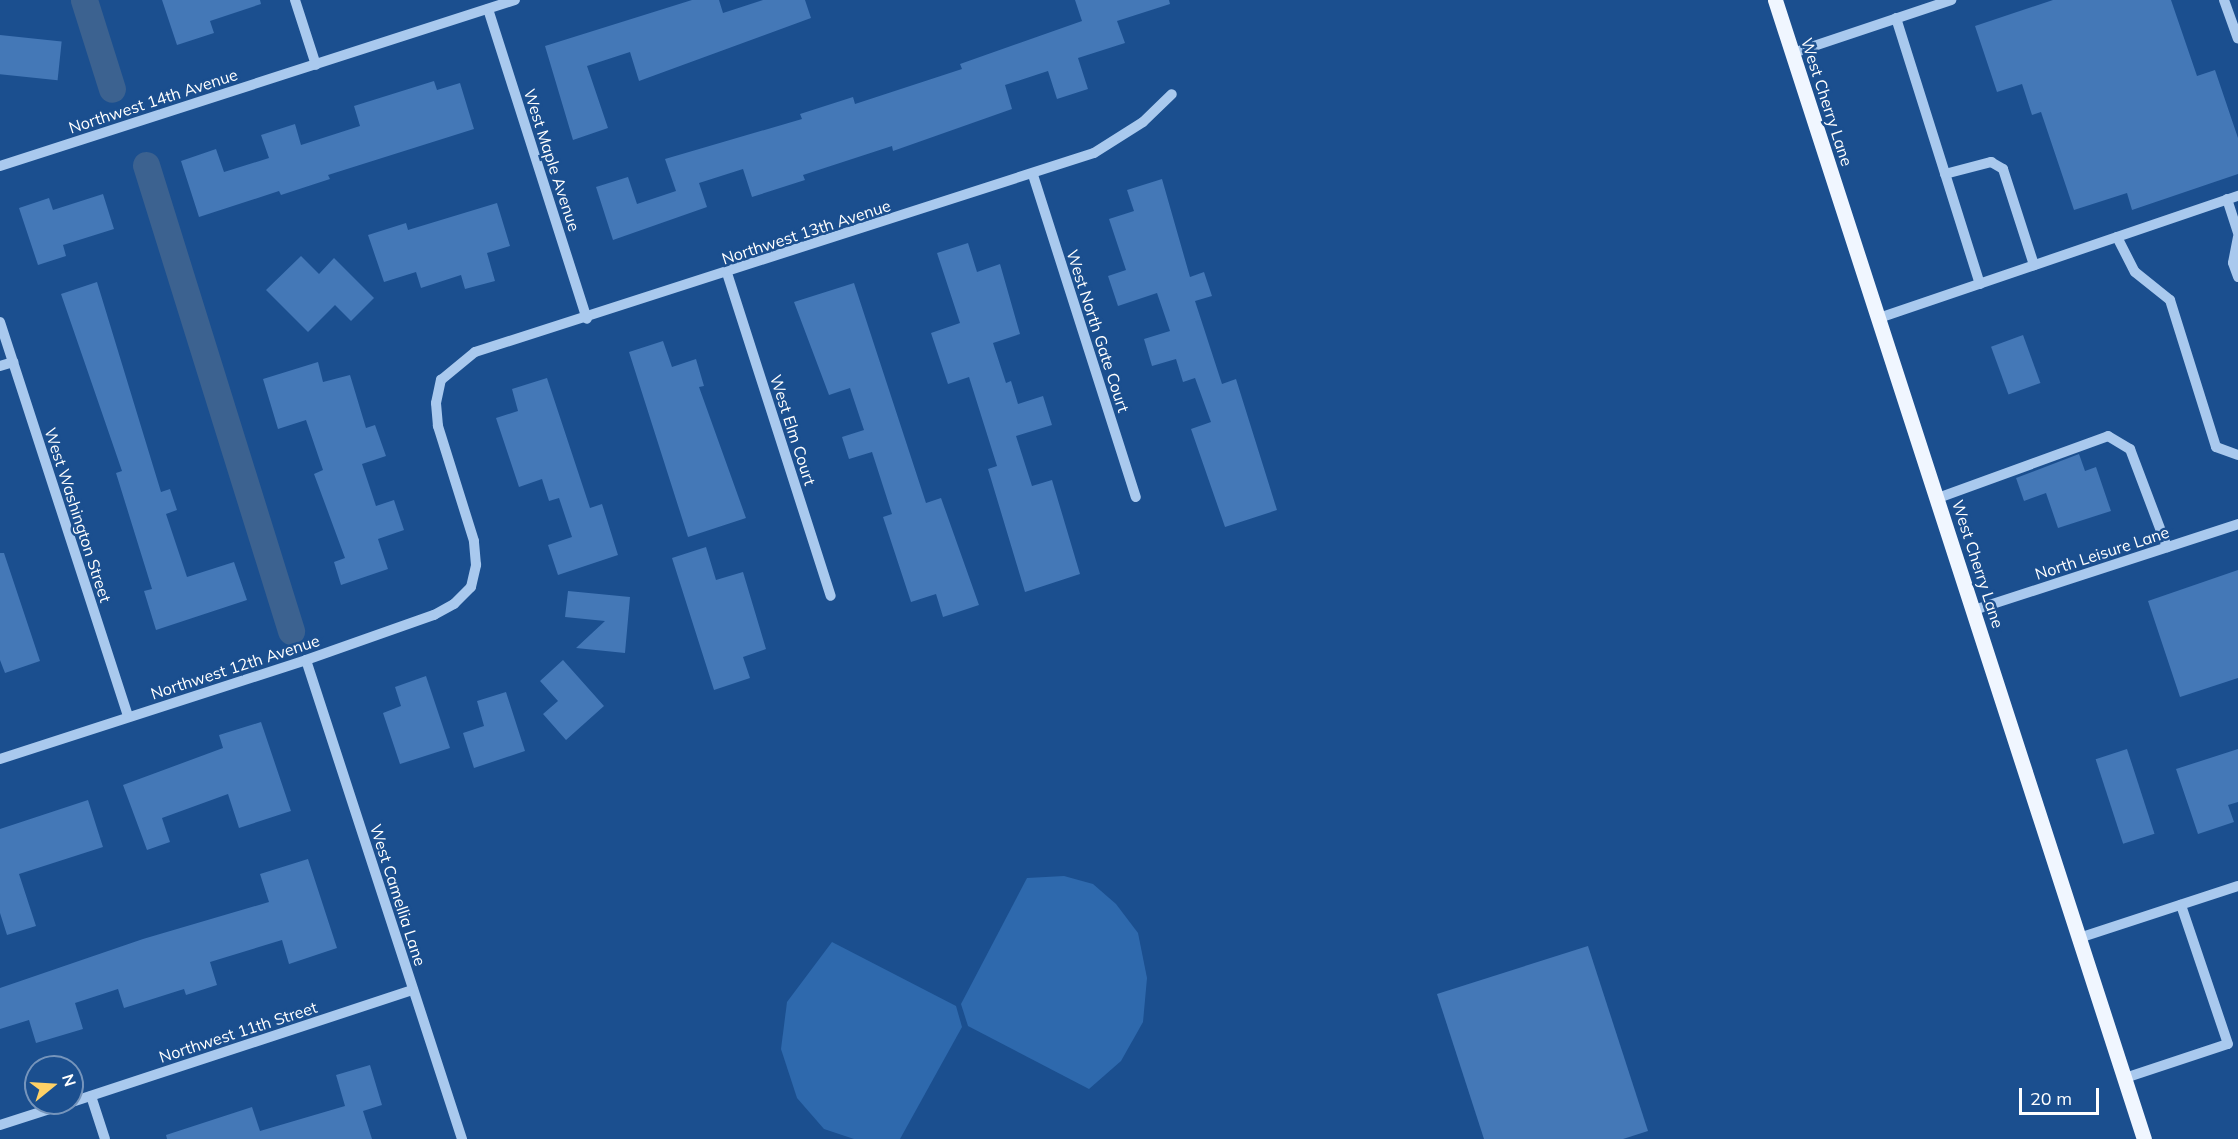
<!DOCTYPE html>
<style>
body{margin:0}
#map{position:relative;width:2238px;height:1139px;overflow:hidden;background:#1b4f8f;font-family:Mulish,sans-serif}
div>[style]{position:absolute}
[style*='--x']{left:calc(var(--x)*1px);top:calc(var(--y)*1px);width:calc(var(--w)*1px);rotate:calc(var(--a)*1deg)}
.green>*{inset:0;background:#2e69ad}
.canal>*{height:27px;margin:-13.5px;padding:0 13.5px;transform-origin:13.5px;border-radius:13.5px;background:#3c6290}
.building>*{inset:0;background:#4478b7;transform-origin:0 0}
.minor>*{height:10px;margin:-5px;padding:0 5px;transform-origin:5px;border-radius:5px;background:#a9c9ee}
.major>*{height:15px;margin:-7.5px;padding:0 7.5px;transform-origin:7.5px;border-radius:7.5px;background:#f0f6ff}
span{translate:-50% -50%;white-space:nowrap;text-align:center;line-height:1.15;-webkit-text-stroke:5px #1b4f8f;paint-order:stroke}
.street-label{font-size:16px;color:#fff}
.north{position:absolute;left:24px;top:1055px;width:60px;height:60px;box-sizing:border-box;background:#1b4f8f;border:2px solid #7695bc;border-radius:50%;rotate:72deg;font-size:16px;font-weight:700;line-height:24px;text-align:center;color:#fff}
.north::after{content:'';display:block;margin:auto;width:21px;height:27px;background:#ffd166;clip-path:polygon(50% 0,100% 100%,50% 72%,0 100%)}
.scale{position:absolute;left:2019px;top:1088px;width:80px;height:27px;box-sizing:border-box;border:3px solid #fff;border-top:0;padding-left:8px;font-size:18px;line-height:21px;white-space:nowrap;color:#fff;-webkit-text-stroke:4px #1b4f8f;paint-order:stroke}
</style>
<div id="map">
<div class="green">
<div style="clip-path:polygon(1064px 876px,1093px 884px,1116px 904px,1138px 933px,1147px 978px,1143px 1022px,1121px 1061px,1089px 1089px,968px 1026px,961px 1004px,1027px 878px)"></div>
<div style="clip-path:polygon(832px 942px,956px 1006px,962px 1027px,900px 1139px,854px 1139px,824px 1129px,797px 1098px,781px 1049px,787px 1002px)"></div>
</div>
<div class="canal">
<div style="--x:84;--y:0;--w:93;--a:72.5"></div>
<div style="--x:146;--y:165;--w:488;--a:72.7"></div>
</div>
<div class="building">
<div style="clip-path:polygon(162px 0,260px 0,261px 4px,210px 21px,214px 33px,177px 45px)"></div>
<div style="clip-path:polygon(692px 0,719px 0,723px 13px,763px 0,805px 0,811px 18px,639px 81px,630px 52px,587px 66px,608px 128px,573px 140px,545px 46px)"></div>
<div style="clip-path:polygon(1075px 0,1169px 0,1170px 4px,1117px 21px,1125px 43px,1078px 58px,1088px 89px,1057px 99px,1048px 71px,1005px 85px,1012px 109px,893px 151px,892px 146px,803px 175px,805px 180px,752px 197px,743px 169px,699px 183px,707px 207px,613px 240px,596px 187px,628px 177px,637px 204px,676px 191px,665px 159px,802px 119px,800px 114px,853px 97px,855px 104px,962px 69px,960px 64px,1082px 21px)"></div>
<div style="clip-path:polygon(2053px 0,2171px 0,2197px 76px,2215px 70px,2238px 138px,2238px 174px,2132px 210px,2127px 193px,2074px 210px,2041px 112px,2032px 115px,2022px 84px,1997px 92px,1975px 26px)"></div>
<div style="left:0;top:35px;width:62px;height:39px;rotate:6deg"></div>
<div style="clip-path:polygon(434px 81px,437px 90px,460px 83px,474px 129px,328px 175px,330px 179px,281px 195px,279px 191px,199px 217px,181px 161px,216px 149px,224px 172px,269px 158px,261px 135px,295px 124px,301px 145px,360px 126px,354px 106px)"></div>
<div style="clip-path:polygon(1162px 179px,1190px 277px,1204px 272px,1212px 296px,1195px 301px,1222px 384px,1236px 379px,1277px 510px,1225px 527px,1191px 429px,1211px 422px,1195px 378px,1183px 382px,1176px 359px,1152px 366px,1144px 339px,1170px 331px,1157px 293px,1118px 306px,1108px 276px,1126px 270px,1109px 219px,1134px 211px,1127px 190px)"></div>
<div style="clip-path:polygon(103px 194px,114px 229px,63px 245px,66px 256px,38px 265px,19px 208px,49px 198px,53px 210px)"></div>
<div style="clip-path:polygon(497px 203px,510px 246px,487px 253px,495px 281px,465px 289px,461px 275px,421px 288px,416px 272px,384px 282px,368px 235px,406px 223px,408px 230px)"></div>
<div style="clip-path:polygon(968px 243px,977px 272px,1000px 264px,1020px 334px,993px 343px,1006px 383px,1011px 381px,1018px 404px,1043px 396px,1052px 425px,1016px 436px,1032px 486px,1052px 480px,1080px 574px,1025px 592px,988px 469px,997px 466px,969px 377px,948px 384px,931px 333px,960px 323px,937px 253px)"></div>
<div style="clip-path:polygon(301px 256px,319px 274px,334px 258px,374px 298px,351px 321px,335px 305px,308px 332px,266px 290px)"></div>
<div style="clip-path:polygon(97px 282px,161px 492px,170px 489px,177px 510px,166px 514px,187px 577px,234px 562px,247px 600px,156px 630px,144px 591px,152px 589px,116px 473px,122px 471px,61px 294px)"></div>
<div style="clip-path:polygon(854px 283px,926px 503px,941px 498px,979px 605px,943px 617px,936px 594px,911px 602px,883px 517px,892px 514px,872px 452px,849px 459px,842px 437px,864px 430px,850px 388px,829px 395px,794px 302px)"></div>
<div style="left:2023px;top:335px;width:51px;height:34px;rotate:70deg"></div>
<div style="clip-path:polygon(663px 341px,672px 367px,696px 359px,704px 386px,699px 387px,746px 518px,688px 537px,629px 352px)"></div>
<div style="clip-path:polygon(318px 362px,323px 382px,350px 375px,366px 428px,375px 425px,386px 456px,362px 464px,376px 506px,394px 500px,404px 530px,378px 539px,388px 569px,341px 585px,334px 562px,345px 558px,314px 474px,323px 470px,306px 420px,278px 429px,263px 379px)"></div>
<div style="clip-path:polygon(547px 378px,590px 508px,602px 504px,618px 555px,558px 575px,548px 545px,572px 537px,559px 498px,549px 501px,542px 479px,519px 487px,496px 418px,518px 411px,512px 389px)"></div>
<div style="clip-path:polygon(2079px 454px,2085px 471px,2096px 467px,2111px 511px,2058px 528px,2046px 493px,2024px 501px,2016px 478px)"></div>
<div style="clip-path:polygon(706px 547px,716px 580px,743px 572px,766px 649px,743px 657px,750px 678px,714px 690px,672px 558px)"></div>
<div style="clip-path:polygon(0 553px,4px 553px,40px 661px,5px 673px,0 660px)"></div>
<div style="clip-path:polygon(2238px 570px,2238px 678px,2180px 697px,2148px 601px)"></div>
<div style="clip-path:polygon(568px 591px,630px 597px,625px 653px,576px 648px,605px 621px,565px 617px)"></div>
<div style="clip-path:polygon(563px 660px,604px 706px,566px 740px,543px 714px,558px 701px,540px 681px)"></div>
<div style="clip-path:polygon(426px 676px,450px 748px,400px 764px,383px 713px,401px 706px,395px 687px)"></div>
<div style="clip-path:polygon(506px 692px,525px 751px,474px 768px,463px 733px,484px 726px,477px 701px)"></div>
<div style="clip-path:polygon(261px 722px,291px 811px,239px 828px,228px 794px,162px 818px,170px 842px,147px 850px,123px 785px,223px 748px,219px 735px)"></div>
<div style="left:2127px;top:749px;width:89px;height:33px;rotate:72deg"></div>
<div style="clip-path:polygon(2238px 749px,2238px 802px,2228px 805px,2234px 822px,2198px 834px,2176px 769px)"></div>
<div style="clip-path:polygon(88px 800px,103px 847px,19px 874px,36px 926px,7px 935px,0 913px,0 829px)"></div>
<div style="clip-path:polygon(308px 859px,337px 948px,289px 964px,282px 940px,210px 962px,217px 985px,186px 995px,184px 989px,124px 1008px,118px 989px,75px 1003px,83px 1029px,36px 1043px,29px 1020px,0 1029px,0 988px,143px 939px,269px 902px,260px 874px)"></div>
<div style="clip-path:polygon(1588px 946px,1648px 1131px,1623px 1139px,1484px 1139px,1437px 994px)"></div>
<div style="clip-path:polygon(370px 1065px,382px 1105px,363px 1111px,372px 1139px,167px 1139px,166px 1135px,252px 1107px,260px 1131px,345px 1106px,336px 1075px)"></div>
</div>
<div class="minor">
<div style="--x:295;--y:0;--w:68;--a:72.1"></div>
<div style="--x:2224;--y:0;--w:41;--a:70.3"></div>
<div style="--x:488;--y:9;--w:325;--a:72.3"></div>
<div style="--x:1896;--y:18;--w:279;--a:72.5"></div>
<div style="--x:1793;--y:53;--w:167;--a:-18.5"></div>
<div style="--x:0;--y:166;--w:541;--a:-17.87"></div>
<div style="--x:1945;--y:174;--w:48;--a:-14.6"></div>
<div style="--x:1991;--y:162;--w:14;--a:30"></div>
<div style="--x:2003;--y:169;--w:101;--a:72.1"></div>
<div style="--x:1033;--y:175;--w:338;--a:72.3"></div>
<div style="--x:2227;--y:199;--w:36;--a:72"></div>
<div style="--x:2117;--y:237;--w:39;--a:63"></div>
<div style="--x:2135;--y:272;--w:45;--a:38.7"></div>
<div style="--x:2170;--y:300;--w:154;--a:72.6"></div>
<div style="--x:2216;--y:447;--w:23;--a:20"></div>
<div style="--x:2238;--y:237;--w:26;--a:101"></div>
<div style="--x:2233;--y:263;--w:15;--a:70"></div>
<div style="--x:727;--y:273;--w:339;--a:72.2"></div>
<div style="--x:1879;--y:318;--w:379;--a:-18.8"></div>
<div style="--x:0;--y:322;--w:415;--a:72"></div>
<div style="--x:0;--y:366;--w:14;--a:-17"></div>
<div style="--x:1938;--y:498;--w:181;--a:-20"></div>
<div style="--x:2108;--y:436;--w:26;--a:31"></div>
<div style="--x:2130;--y:449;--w:105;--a:69.3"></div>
<div style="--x:1974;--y:610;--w:278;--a:-18"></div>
<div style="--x:306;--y:660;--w:504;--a:71.96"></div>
<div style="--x:0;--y:759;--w:322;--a:-17.9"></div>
<div style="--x:306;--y:660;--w:136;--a:-19.4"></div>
<div style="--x:434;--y:615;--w:23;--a:-29"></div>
<div style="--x:454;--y:604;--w:24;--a:-45"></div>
<div style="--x:471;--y:587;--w:23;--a:-77"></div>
<div style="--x:476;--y:565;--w:24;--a:-95"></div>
<div style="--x:474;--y:541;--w:121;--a:-107.4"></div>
<div style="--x:438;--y:426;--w:23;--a:-95"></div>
<div style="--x:436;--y:403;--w:24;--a:-78"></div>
<div style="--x:441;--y:380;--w:44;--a:-39.5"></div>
<div style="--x:475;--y:352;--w:650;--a:-17.82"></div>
<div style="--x:1094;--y:153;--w:58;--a:-32.3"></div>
<div style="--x:1143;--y:122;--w:40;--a:-44"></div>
<div style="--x:2079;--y:938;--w:167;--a:-18.1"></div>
<div style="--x:2125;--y:1078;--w:108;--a:-18.3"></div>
<div style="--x:2228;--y:1044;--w:147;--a:-108.7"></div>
<div style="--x:91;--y:1096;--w:45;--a:72"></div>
<div style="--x:72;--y:1102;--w:359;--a:-18.2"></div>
<div style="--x:0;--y:1125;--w:71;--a:-17.9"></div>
</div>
<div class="major">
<div style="--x:1775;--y:0;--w:1197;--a:72.05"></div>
</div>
<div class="street-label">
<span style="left:153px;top:101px;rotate:-18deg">Northwest 14th Avenue</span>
<span style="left:1827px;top:102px;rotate:72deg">West Cherry Lane</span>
<span style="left:552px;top:160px;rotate:72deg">West Maple Avenue</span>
<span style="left:806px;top:232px;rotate:-18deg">Northwest 13th Avenue</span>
<span style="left:1098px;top:331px;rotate:72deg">West North Gate Court</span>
<span style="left:793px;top:430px;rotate:72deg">West Elm Court</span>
<span style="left:78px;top:515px;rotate:72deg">West Washington Street</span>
<span style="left:2102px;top:553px;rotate:-18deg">North Leisure Lane</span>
<span style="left:1978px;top:564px;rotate:72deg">West Cherry Lane</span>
<span style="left:235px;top:667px;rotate:-18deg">Northwest 12th Avenue</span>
<span style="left:398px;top:895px;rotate:72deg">West Camellia Lane</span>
<span style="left:238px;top:1032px;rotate:-18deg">Northwest 11th Street</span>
</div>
<div class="north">N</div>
<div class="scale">20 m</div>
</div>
